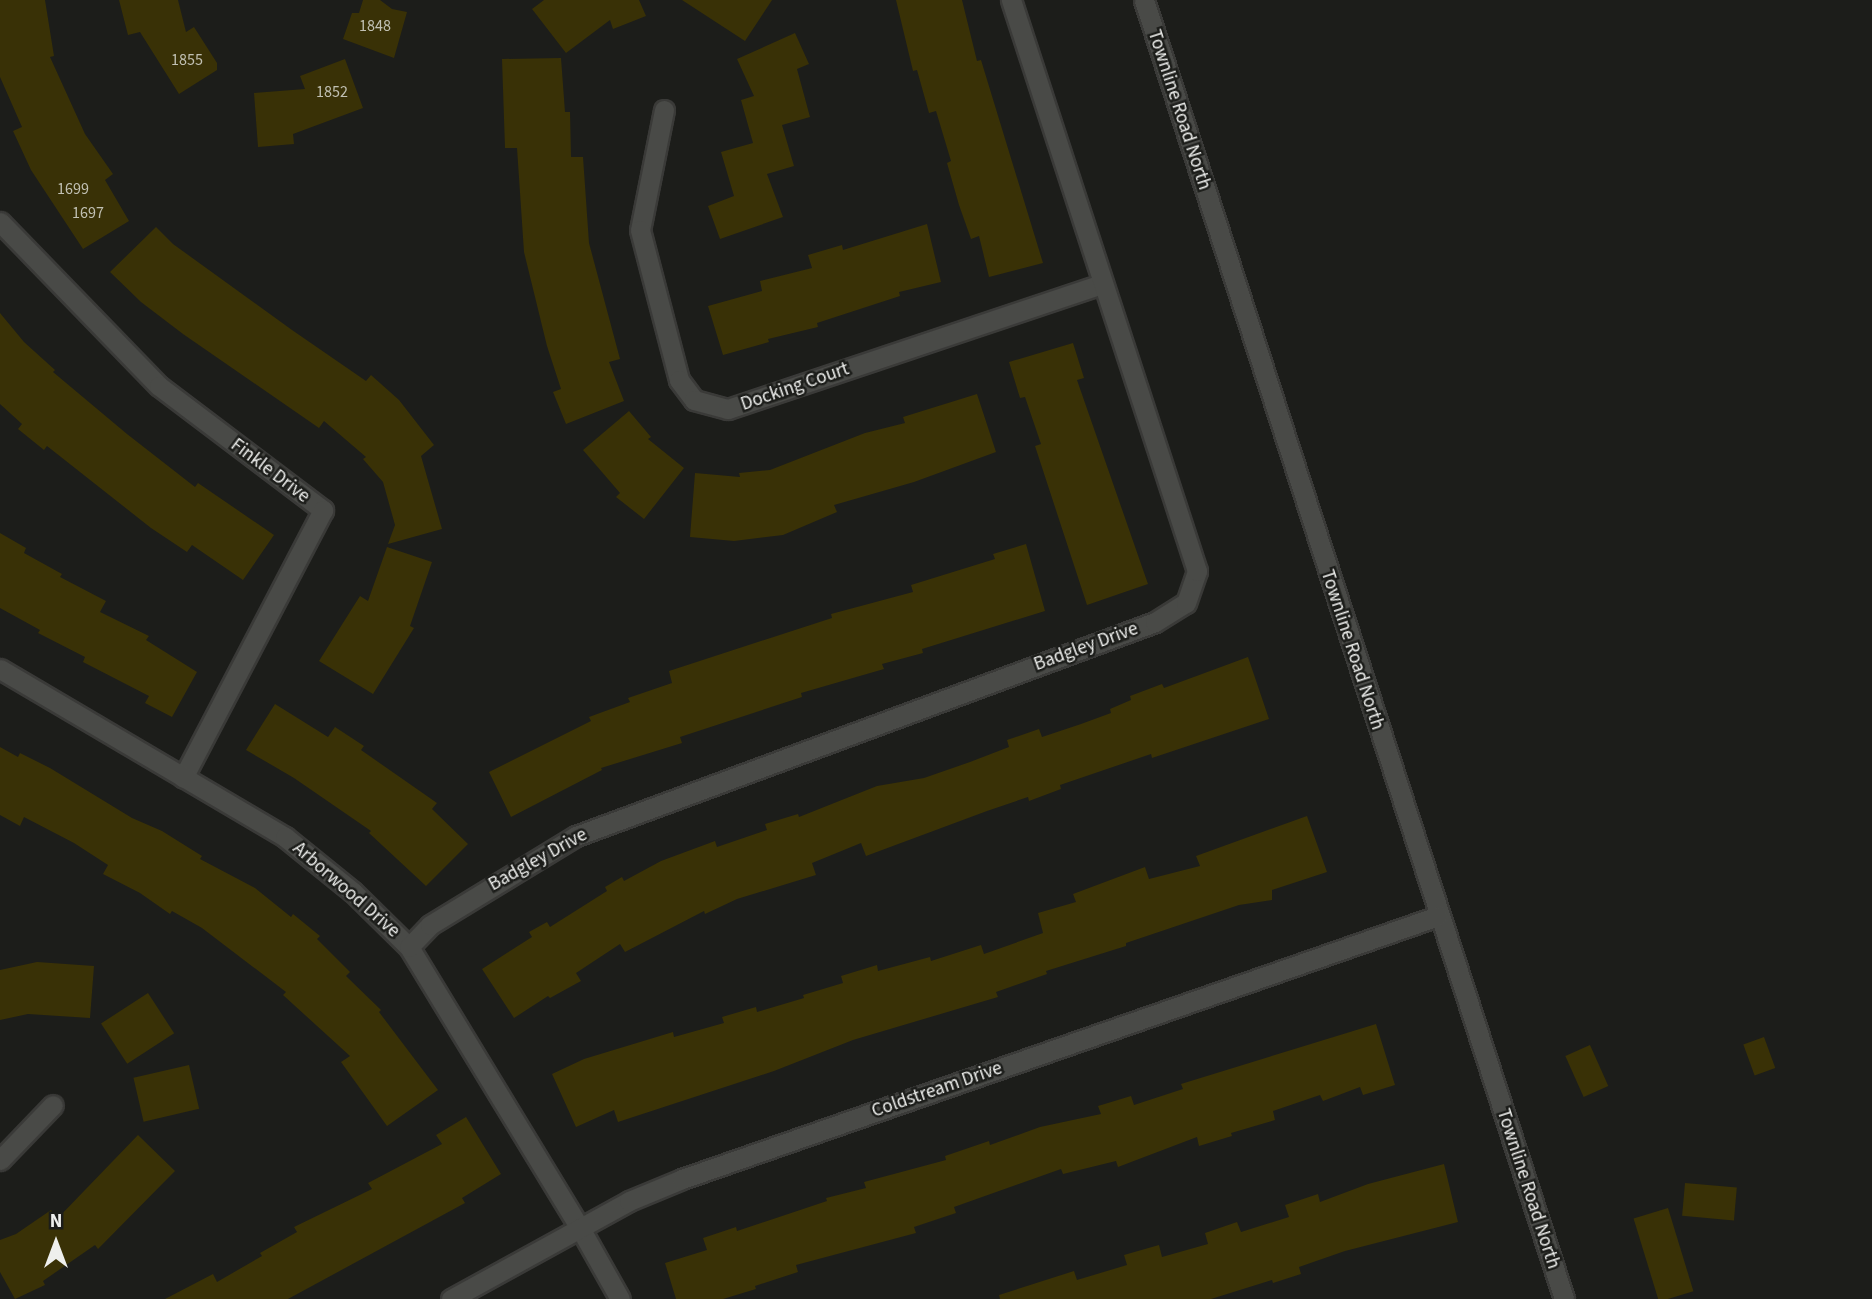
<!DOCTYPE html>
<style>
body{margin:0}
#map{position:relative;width:1872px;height:1299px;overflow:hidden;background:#1c1d1a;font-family:"Source Sans 3",sans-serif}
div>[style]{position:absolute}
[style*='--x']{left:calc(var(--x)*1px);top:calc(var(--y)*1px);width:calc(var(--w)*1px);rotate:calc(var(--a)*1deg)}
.building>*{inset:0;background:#393106;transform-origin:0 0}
.roads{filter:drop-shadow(2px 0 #3a3a38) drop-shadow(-2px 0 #3a3a38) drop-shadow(0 2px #3a3a38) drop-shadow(0 -2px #3a3a38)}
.minor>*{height:19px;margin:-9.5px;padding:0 9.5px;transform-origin:9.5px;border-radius:9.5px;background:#494a47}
.tertiary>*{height:19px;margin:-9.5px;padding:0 9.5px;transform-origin:9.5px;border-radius:9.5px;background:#494a47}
span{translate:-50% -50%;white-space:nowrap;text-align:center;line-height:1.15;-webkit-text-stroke:5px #1c1d1a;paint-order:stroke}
.number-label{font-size:16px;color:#c1c0b3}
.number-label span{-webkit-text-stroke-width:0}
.street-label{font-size:19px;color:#eeefed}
.north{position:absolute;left:21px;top:1208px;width:70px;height:70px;-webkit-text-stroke:5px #1c1d1a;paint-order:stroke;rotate:0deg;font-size:19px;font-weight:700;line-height:28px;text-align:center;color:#eeefed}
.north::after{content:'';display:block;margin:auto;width:24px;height:32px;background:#eeefed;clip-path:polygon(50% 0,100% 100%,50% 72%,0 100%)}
</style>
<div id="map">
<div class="building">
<div style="clip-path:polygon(0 0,45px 0,54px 56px,50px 57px,85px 134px,113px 174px,105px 180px,129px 221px,83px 249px,31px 170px,13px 131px,22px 127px,0 77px)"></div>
<div style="clip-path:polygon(119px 0,178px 0,186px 32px,194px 27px,217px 63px,217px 70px,179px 94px,140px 32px,128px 35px)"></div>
<div style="clip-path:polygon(363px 0,380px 0,392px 9px,407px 12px,394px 58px,343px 39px,352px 13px,359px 13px)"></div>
<div style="clip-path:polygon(544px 0,639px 0,646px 16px,613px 29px,610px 20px,566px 53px,532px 9px)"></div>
<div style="clip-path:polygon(682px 0,772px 0,745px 41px)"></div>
<div style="clip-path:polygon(896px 0,962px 0,977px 61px,981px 60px,1043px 263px,989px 277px,979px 236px,971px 239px,959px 205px,947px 163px,951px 161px,936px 111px,929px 113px,917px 70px,913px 71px)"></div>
<div style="clip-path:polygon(795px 33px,809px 64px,797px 69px,810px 117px,782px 125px,794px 166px,767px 174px,783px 217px,720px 239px,708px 206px,734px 196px,721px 152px,753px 143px,741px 100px,754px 96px,737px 59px)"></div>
<div style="clip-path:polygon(561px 58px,565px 112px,570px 112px,571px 157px,583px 157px,589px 243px,620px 359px,609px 362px,624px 401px,566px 424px,553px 392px,561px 389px,547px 346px,524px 252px,517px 148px,505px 148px,502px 59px)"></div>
<div style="clip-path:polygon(345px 59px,363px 108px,293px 134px,294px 144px,258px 147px,254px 93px,305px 89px,300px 76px)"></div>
<div style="clip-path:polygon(927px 224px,941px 282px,899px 292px,900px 296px,817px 323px,818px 327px,768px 339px,769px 342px,723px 355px,708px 306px,762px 291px,760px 281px,812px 268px,808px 255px,842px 245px,843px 250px)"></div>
<div style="clip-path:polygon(156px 227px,173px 244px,292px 330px,366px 381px,371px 375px,399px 400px,434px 445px,421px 456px,442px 529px,388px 544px,395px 525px,383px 482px,363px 459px,366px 457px,324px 421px,319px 428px,183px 334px,141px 302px,110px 272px)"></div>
<div style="clip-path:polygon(0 313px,24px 342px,55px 370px,53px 372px,127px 434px,195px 487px,198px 483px,274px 535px,243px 580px,192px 545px,187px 552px,151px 528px,47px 446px,44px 450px,18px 429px,22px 424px,0 404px)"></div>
<div style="clip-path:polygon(1073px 343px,1084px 378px,1077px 380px,1148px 584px,1087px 605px,1035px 446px,1041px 444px,1025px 397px,1020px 398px,1009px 362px)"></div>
<div style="clip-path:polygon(977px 394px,996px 452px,914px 482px,834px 505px,837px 512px,783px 535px,734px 541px,690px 537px,695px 473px,740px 477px,739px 473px,770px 470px,865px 433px,905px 423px,903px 417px)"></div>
<div style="clip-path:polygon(629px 411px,651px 437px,648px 439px,684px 468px,644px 519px,616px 497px,620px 493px,583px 450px)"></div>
<div style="clip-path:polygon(0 533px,26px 548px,24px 553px,62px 574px,60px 577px,106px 601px,100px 612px,149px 636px,146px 640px,197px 672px,172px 717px,145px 703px,149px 696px,83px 662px,85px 657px,38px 633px,40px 630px,0 608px)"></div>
<div style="clip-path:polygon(1026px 544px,1045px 611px,922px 649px,923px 653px,882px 664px,884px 669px,801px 693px,802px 697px,680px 737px,682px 743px,601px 768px,602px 770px,511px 817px,489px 772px,591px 721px,589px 717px,630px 702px,628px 698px,672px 683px,669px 671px,832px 618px,831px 614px,913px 592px,911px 585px,995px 559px,993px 554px)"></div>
<div style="clip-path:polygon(387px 547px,432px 562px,410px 626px,414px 628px,373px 694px,319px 661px,360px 596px,368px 601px)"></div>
<div style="clip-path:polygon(1248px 657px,1269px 719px,1152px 758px,1151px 754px,1060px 785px,1061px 789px,1029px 801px,1028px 797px,987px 811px,866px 856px,861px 843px,812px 863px,816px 875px,737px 899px,705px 914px,704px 911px,625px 952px,620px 944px,576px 973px,581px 981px,550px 998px,548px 996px,514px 1018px,482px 969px,532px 937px,529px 932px,547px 922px,550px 927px,607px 891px,605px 887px,622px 877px,624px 881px,661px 861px,715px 841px,717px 847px,767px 830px,765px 824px,798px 814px,799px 817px,877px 786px,924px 778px,970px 762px,1009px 747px,1007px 740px,1039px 729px,1042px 737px,1081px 724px,1111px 713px,1110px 709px,1131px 700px,1130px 696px,1162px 684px,1164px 688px)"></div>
<div style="clip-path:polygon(275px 704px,328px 737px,335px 727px,364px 746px,361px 750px,437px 803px,432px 809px,468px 844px,426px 886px,369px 833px,371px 831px,294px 778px,246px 750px)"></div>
<div style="clip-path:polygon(0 747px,18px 757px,20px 753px,50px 768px,132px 818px,162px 831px,202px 856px,200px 859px,255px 888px,291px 917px,293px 914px,320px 936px,317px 939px,350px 972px,346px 976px,381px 1010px,379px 1012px,438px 1090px,387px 1126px,341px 1062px,350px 1056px,283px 995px,286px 992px,202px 928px,172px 911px,170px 914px,140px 893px,103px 874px,108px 865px,74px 843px,24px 817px,20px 826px,0 815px)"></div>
<div style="clip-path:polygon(1307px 816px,1327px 872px,1272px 890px,1272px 900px,1239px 905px,1126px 943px,1126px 946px,1046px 971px,1047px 974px,996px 992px,998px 997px,853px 1040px,774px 1071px,618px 1122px,614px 1110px,576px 1127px,552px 1074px,584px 1059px,673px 1032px,674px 1037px,724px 1023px,722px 1017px,756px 1007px,757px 1012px,804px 998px,803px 995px,843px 983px,841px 976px,877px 965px,878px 971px,930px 957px,931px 961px,981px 945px,984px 954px,1043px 933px,1038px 913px,1076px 902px,1073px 894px,1145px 867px,1149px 879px,1200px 866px,1196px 856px)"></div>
<div style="clip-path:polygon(37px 962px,94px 966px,90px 1018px,28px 1014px,0 1020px,0 970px)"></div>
<div style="left:148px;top:993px;width:48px;height:56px;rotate:57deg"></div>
<div style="clip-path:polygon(1376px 1024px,1395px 1085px,1363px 1095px,1360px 1087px,1323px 1101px,1320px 1095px,1273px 1111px,1275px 1120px,1231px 1133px,1232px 1136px,1199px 1146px,1197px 1137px,1118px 1167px,1116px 1161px,1063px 1174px,1061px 1169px,954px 1207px,956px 1213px,914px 1227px,916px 1233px,796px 1265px,798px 1272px,755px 1286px,756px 1289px,723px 1299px,676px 1299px,665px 1263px,707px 1250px,703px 1238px,736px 1227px,737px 1231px,827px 1201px,826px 1198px,866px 1188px,864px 1182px,946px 1160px,945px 1156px,989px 1141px,990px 1145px,1040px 1127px,1101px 1114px,1098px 1106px,1131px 1096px,1134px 1105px,1183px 1089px,1181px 1084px)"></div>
<div style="left:1764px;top:1037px;width:33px;height:22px;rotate:70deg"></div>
<div style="left:1590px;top:1045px;width:45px;height:27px;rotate:66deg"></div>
<div style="left:189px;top:1065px;width:45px;height:57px;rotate:77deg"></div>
<div style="clip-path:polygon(466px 1117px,501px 1174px,462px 1198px,465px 1203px,288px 1299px,165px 1299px,213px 1274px,217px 1282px,262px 1256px,260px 1253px,297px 1232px,294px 1227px,372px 1189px,368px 1183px,442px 1144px,436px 1135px)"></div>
<div style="clip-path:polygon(138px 1135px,175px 1171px,98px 1249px,95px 1245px,43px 1281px,45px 1285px,15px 1299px,0 1272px,0 1240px,16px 1234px,51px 1210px,57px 1219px)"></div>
<div style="clip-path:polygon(1444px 1164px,1458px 1222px,1345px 1251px,1299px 1267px,1301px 1274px,1273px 1283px,1272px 1280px,1211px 1299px,1000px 1299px,999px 1295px,1074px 1271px,1077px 1280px,1127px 1265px,1124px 1255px,1159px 1245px,1162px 1257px,1208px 1244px,1205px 1233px,1237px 1222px,1241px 1232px,1289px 1217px,1285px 1205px,1318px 1194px,1320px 1202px,1368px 1184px)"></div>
<div style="left:1685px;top:1183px;width:52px;height:33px;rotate:5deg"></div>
<div style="left:1668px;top:1208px;width:87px;height:36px;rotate:73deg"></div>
</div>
<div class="roads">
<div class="minor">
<div style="--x:664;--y:110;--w:122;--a:101.3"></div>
<div style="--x:640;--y:230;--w:155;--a:75.4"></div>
<div style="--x:679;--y:380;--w:25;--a:53"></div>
<div style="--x:694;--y:400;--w:35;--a:15"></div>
<div style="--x:728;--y:409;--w:394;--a:-18.5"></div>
<div style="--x:0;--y:222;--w:228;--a:45.9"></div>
<div style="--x:159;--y:386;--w:206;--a:37.1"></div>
<div style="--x:323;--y:510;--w:302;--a:117.6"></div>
<div style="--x:0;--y:669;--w:331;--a:30.5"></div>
<div style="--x:285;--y:837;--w:87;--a:39"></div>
<div style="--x:353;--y:892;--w:78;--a:44.5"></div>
<div style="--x:409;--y:947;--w:329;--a:58.7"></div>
<div style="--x:580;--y:1228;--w:81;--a:60.6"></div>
<div style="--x:409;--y:947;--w:30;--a:-46"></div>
<div style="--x:430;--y:925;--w:171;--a:-31.4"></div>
<div style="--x:576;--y:836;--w:617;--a:-20.28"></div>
<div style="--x:1155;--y:622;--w:36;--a:-32"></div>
<div style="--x:1186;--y:603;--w:34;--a:-71"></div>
<div style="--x:1197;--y:571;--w:601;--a:-108.04"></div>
<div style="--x:0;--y:1160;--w:76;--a:-46.1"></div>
</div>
<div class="tertiary">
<div style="--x:1144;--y:0;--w:1365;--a:72.08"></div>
<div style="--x:451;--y:1299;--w:203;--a:-28.8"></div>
<div style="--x:629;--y:1201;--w:57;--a:-22.5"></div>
<div style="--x:682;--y:1179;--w:800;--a:-19.18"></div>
</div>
</div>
<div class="number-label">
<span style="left:375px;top:26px">1848</span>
<span style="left:187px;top:60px">1855</span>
<span style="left:332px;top:92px">1852</span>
<span style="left:73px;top:189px">1699</span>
<span style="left:88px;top:213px">1697</span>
</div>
<div class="street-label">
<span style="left:1179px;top:110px;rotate:72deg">Townline Road North</span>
<span style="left:795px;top:387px;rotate:-19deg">Docking Court</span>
<span style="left:270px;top:471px;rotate:37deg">Finkle Drive</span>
<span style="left:1086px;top:647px;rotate:-20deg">Badgley Drive</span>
<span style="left:1352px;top:650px;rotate:72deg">Townline Road North</span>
<span style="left:538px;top:860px;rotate:-29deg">Badgley Drive</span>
<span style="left:346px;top:890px;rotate:41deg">Arborwood Drive</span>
<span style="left:937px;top:1090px;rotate:-19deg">Coldstream Drive</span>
<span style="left:1528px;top:1189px;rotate:72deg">Townline Road North</span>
</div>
<div class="north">N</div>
</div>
